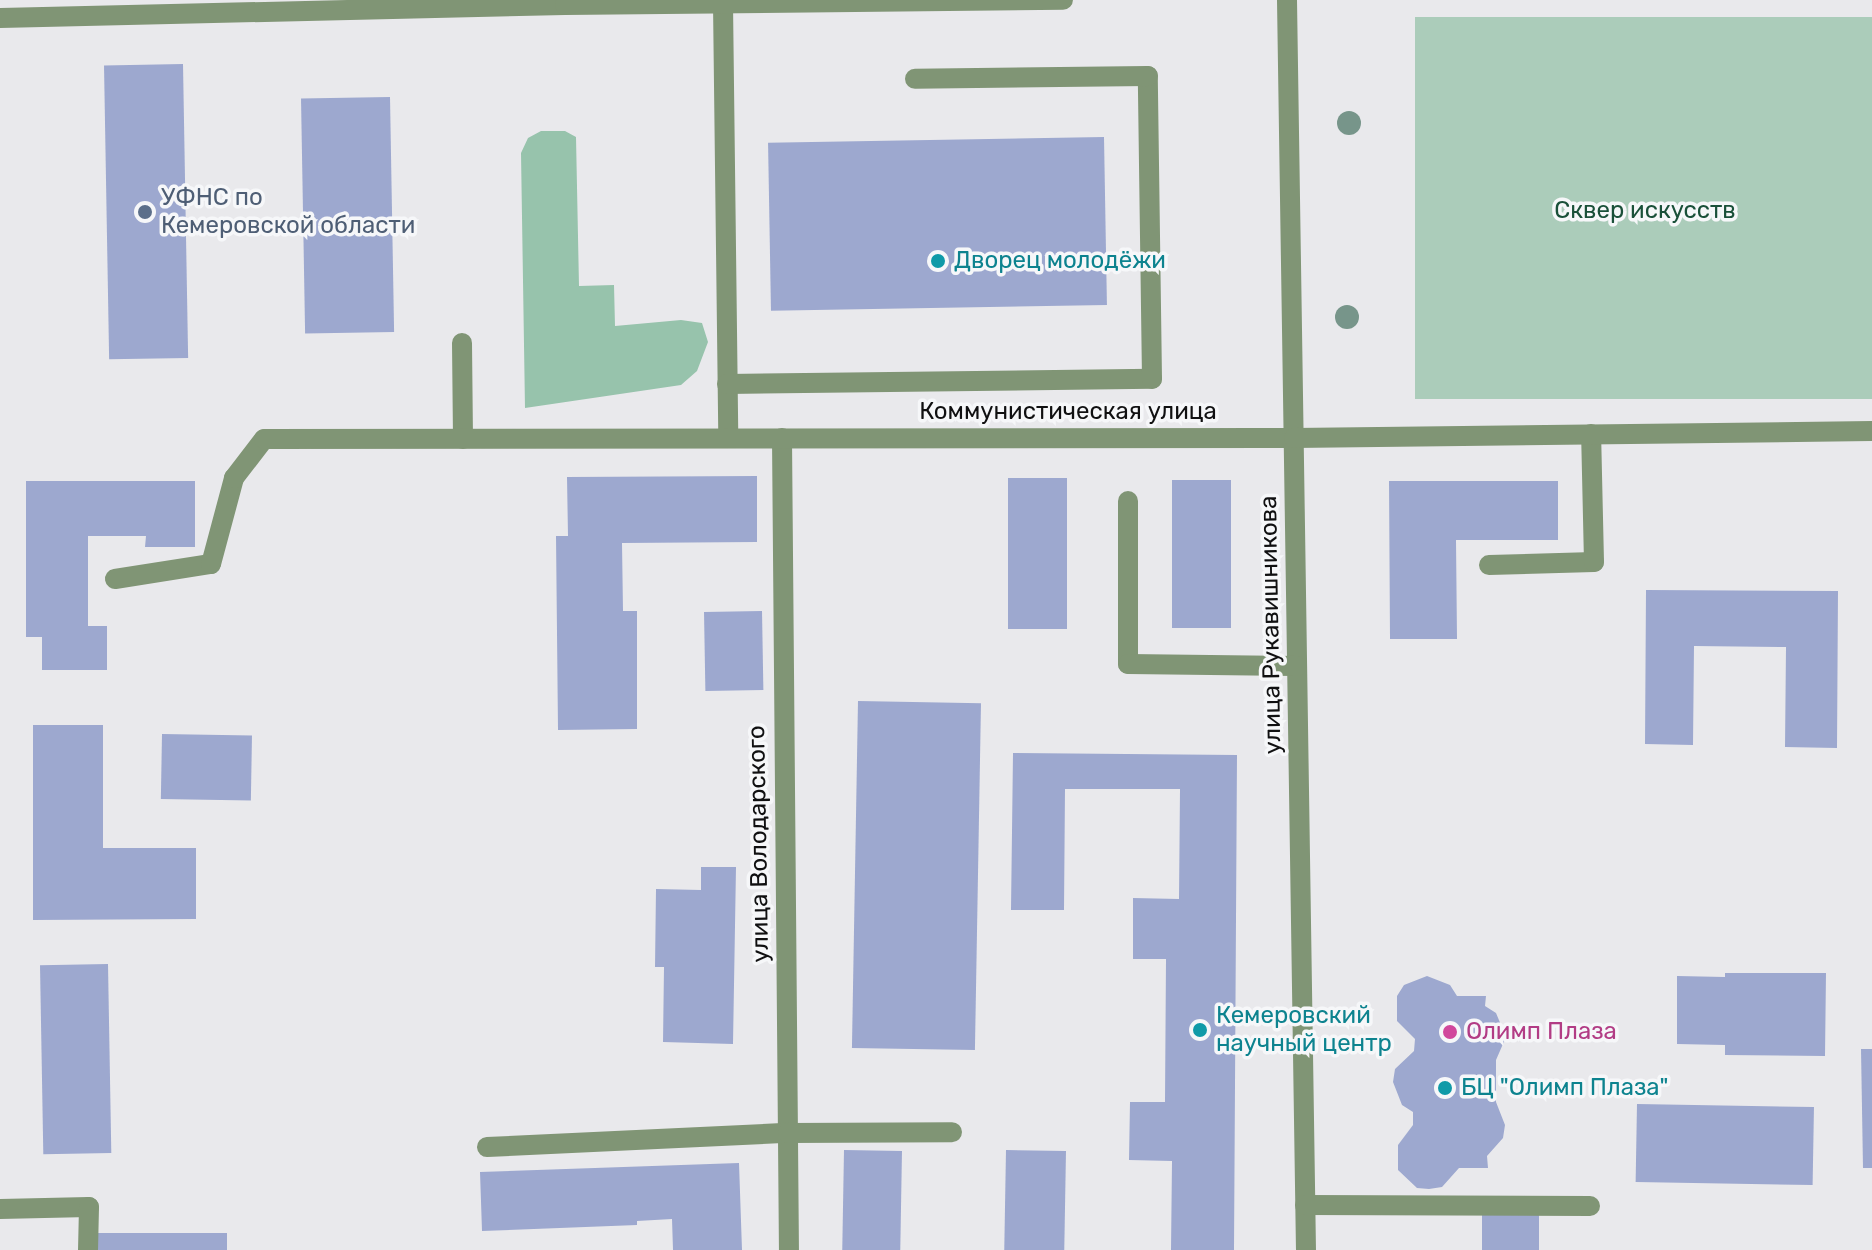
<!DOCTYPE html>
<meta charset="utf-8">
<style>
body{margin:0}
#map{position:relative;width:1872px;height:1250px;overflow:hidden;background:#e9e9ec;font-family:Rubik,sans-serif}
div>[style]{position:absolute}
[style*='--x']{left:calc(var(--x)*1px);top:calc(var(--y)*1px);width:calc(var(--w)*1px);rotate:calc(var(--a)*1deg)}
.green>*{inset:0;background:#abccba;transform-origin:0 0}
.forest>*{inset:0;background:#97c3ac}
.building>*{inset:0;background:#9da8cf;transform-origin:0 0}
.minor>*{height:20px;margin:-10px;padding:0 10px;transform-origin:10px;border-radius:10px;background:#809575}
.trees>*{width:24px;height:24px;margin:-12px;border-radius:50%;background:#77958a}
.dots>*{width:22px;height:22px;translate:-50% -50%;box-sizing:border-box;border:4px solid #f6f7f9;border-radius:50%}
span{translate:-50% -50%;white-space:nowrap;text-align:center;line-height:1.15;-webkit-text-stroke:7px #f6f7f9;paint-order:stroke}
.service-label{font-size:24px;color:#4e5e75}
.left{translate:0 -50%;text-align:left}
.park-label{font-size:24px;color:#1a5039}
.culture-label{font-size:24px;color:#0d838f}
.street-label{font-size:24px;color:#101011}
.hotel-label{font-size:24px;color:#b23c85}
</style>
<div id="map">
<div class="green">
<div style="left:1872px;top:17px;width:382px;height:457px;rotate:90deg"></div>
</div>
<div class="forest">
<div style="clip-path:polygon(541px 131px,565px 131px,576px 137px,579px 286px,614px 285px,615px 326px,681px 320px,702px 323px,708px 342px,697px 371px,681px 385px,525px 408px,521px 153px,528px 138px)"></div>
</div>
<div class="building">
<div style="left:183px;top:64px;width:294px;height:79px;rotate:89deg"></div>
<div style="left:390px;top:97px;width:235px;height:89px;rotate:89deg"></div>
<div style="left:1104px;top:137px;width:168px;height:336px;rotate:89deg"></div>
<div style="clip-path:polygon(757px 476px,757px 542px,622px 543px,623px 611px,637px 611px,637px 729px,558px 730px,556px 536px,568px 536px,567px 477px)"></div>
<div style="left:1008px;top:478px;width:59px;height:151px"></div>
<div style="left:1172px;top:480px;width:59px;height:148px"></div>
<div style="clip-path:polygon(26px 481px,195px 481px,195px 547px,145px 547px,146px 536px,88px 536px,88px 626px,107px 626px,107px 670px,42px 670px,42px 637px,26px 637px)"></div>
<div style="clip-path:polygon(1389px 481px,1558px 481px,1558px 540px,1456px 540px,1457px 639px,1390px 639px)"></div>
<div style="clip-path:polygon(1646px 590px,1838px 591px,1837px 748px,1785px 747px,1786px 647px,1694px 646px,1693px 745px,1645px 744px)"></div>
<div style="left:762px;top:611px;width:79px;height:58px;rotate:89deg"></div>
<div style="left:858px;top:701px;width:123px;height:347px;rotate:1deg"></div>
<div style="clip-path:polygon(33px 725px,103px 725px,103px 848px,196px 848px,196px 919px,33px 920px)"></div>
<div style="left:162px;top:734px;width:90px;height:65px;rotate:1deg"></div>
<div style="clip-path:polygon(1013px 753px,1237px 755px,1234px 1250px,1171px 1250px,1172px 1161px,1129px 1160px,1130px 1102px,1165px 1102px,1166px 959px,1133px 959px,1133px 898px,1179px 899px,1180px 789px,1065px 789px,1064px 910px,1011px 910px)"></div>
<div style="clip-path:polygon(701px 867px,736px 867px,733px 1044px,663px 1042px,664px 967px,655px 967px,656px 889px,701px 890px)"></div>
<div style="left:108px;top:964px;width:189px;height:68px;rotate:89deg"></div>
<div style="clip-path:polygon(1725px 973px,1826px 973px,1825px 1056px,1725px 1055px,1725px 1045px,1677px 1044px,1677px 976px,1725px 977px)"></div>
<div style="clip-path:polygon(1427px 976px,1450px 985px,1457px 996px,1486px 996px,1485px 1006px,1496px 1013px,1506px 1037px,1496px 1060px,1496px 1102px,1505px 1125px,1503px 1138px,1487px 1156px,1488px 1168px,1459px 1168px,1442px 1187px,1429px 1189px,1417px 1188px,1398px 1170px,1398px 1145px,1413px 1125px,1413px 1112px,1402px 1105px,1393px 1082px,1395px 1069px,1414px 1051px,1415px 1039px,1397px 1021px,1397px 996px,1404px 985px)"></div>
<div style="clip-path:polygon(1861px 1049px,1872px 1049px,1872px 1168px,1863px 1168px)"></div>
<div style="left:1637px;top:1104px;width:177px;height:78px;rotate:1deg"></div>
<div style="left:844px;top:1150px;width:58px;height:100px;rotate:1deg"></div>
<div style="left:1006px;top:1150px;width:60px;height:100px;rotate:1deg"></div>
<div style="clip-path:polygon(739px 1163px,742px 1250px,673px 1250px,672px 1219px,637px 1221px,637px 1225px,482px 1231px,480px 1172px)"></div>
<div style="left:1539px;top:1215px;width:35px;height:57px;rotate:90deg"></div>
<div style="left:227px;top:1233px;width:17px;height:130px;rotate:90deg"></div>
</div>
<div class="minor">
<div style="--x:1287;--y:0;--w:1250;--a:89.13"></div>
<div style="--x:723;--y:3;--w:435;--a:89.3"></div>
<div style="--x:0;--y:18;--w:565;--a:-1.32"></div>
<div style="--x:565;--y:5;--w:498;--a:-0.6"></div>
<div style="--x:462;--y:343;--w:96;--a:89.4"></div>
<div style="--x:727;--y:384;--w:425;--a:-0.7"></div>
<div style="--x:1152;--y:379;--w:303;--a:-90.8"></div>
<div style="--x:1148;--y:76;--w:233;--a:179.3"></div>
<div style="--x:782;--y:438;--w:812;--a:89.51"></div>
<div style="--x:1128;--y:501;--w:163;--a:90"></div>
<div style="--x:1128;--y:664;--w:169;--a:0.7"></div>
<div style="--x:1489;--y:565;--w:105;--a:-1.6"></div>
<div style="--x:1594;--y:562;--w:128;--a:-91.3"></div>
<div style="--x:115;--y:579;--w:97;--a:-8.9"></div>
<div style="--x:211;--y:564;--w:89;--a:-75"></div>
<div style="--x:234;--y:478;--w:49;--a:-52.4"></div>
<div style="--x:264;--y:439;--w:1030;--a:-0.06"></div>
<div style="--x:1294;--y:438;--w:578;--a:-0.69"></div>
<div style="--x:487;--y:1147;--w:301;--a:-2.7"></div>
<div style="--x:788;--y:1133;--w:164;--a:-0.3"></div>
<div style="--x:1305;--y:1205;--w:285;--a:0.2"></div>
<div style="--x:0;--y:1209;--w:89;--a:-1.3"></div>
<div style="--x:89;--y:1207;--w:43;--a:91.3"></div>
</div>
<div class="trees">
<div style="left:1349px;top:123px"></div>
<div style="left:1347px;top:317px"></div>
</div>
<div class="dots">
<div style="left:145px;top:212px;background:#5c6f8a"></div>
<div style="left:938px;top:261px;background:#0f9aa8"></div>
<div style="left:1200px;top:1030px;background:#0f9aa8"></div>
<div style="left:1450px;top:1032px;background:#d1479c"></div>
<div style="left:1445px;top:1088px;background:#0f9aa8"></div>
</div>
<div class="service-label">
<span class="left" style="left:161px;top:212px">УФНС по<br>Кемеровской области</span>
</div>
<div class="park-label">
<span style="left:1645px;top:211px">Сквер искусств</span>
</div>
<div class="culture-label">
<span class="left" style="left:954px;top:261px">Дворец молодёжи</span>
<span class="left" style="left:1216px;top:1030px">Кемеровский<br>научный центр</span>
<span class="left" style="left:1461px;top:1088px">БЦ "Олимп Плаза"</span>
</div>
<div class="street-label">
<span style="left:1068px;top:412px">Коммунистическая улица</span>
<span style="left:1271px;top:625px;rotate:-91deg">улица Рукавишникова</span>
<span style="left:759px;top:844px;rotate:-91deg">улица Володарского</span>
</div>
<div class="hotel-label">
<span class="left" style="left:1466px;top:1032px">Олимп Плаза</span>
</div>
</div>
